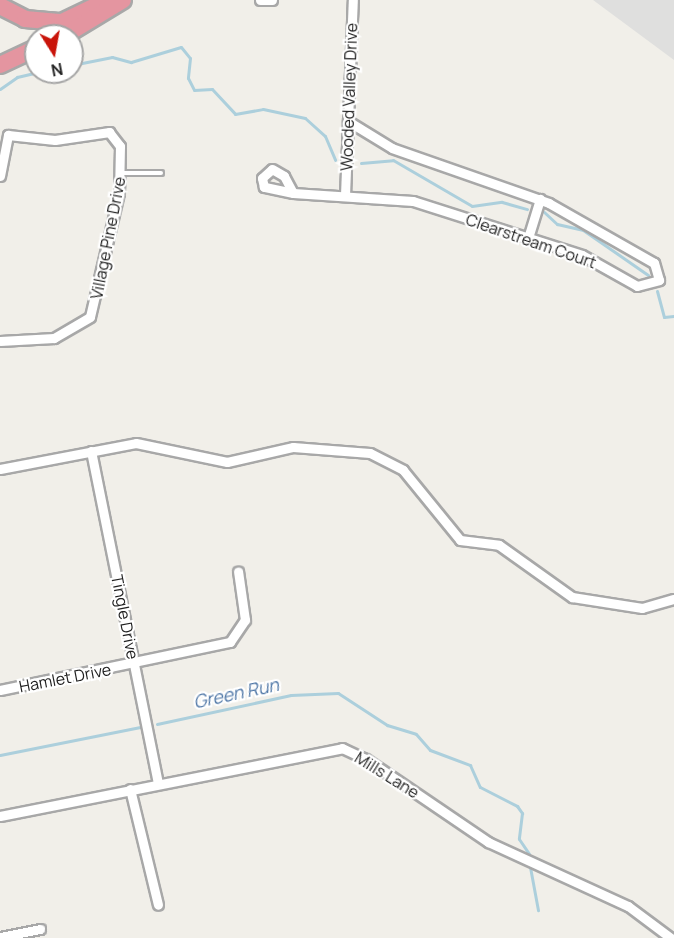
<!DOCTYPE html>
<style>
body{margin:0}
#map{position:relative;width:674px;height:938px;overflow:hidden;background:#f1efe9;font-family:Manrope,sans-serif}
div>[style]{position:absolute}
[style*='--x']{left:calc(var(--x)*1px);top:calc(var(--y)*1px);width:calc(var(--w)*1px);rotate:calc(var(--a)*1deg)}
.residential>*{inset:0;background:#dfdfde}
.stream>*{height:3px;margin:-1.5px;padding:0 1.5px;transform-origin:1.5px;border-radius:1.5px;background:#accfdc}
.roads{filter:drop-shadow(2px 0 #a8a8a8) drop-shadow(-2px 0 #a8a8a8) drop-shadow(0 2px #a8a8a8) drop-shadow(0 -2px #a8a8a8)}
.service>*{height:4.5px;margin:-2.25px;padding:0 2.25px;transform-origin:2.25px;border-radius:2.25px;background:#fff}
.minor>*{height:9px;margin:-4.5px;padding:0 4.5px;transform-origin:4.5px;border-radius:4.5px;background:#fff}
.motorway>*{height:16px;margin:-8px;padding:0 8px;transform-origin:8px;border-radius:8px;background:#e495a0}
span{translate:-50% -50%;white-space:nowrap;text-align:center;line-height:1.15;-webkit-text-stroke:4.5px #fff;paint-order:stroke}
.street-label{font-size:16px;color:#212121}
.water-label{font-size:18px;color:#4e76a6;font-style:italic}
.north{position:absolute;left:24px;top:24px;width:60px;height:60px;box-sizing:border-box;background:#fff;border:2px solid #a6a6a6;border-radius:50%;rotate:169deg;font-size:16px;font-weight:700;line-height:24px;text-align:center;color:#212121}
.north::after{content:'';display:block;margin:auto;width:21px;height:27px;background:#c9140a;clip-path:polygon(50% 0,100% 100%,50% 72%,0 100%)}
</style>
<div id="map">
<div class="residential">
<div style="clip-path:polygon(593px 0,674px 0,674px 60px)"></div>
</div>
<div class="stream">
<div style="--x:72;--y:65;--w:41;--a:-11.3"></div>
<div style="--x:112;--y:57;--w:20;--a:15"></div>
<div style="--x:131;--y:62;--w:52;--a:-16.7"></div>
<div style="--x:181;--y:47;--w:14;--a:51"></div>
<div style="--x:190;--y:58;--w:20;--a:96"></div>
<div style="--x:188;--y:78;--w:13;--a:63"></div>
<div style="--x:194;--y:90;--w:18;--a:-3"></div>
<div style="--x:212;--y:89;--w:34;--a:47"></div>
<div style="--x:235;--y:114;--w:28;--a:-10"></div>
<div style="--x:263;--y:109;--w:43;--a:12.1"></div>
<div style="--x:305;--y:118;--w:27;--a:42"></div>
<div style="--x:325;--y:136;--w:26;--a:67"></div>
<div style="--x:0;--y:89;--w:21;--a:-35"></div>
<div style="--x:17;--y:77;--w:23;--a:-13"></div>
<div style="--x:361;--y:163;--w:32;--a:-5"></div>
<div style="--x:393;--y:160;--w:91;--a:30.2"></div>
<div style="--x:472;--y:206;--w:30;--a:-8"></div>
<div style="--x:502;--y:202;--w:26;--a:16"></div>
<div style="--x:544;--y:212;--w:18;--a:43"></div>
<div style="--x:557;--y:224;--w:27;--a:13"></div>
<div style="--x:583;--y:230;--w:79;--a:34.7"></div>
<div style="--x:657;--y:291;--w:27;--a:75"></div>
<div style="--x:664;--y:317;--w:10;--a:-6"></div>
<div style="--x:157;--y:724;--w:137;--a:-12.2"></div>
<div style="--x:291;--y:695;--w:47;--a:-2.4"></div>
<div style="--x:338;--y:693;--w:59;--a:33.1"></div>
<div style="--x:387;--y:725;--w:30;--a:17"></div>
<div style="--x:416;--y:734;--w:21;--a:49"></div>
<div style="--x:430;--y:750;--w:43;--a:20.6"></div>
<div style="--x:470;--y:765;--w:24;--a:66"></div>
<div style="--x:480;--y:787;--w:42;--a:27.2"></div>
<div style="--x:517;--y:806;--w:9;--a:54"></div>
<div style="--x:522;--y:813;--w:26;--a:97"></div>
<div style="--x:519;--y:839;--w:18;--a:56"></div>
<div style="--x:0;--y:755;--w:143;--a:-11.3"></div>
<div style="--x:530;--y:867;--w:44;--a:79.5"></div>
</div>
<div class="roads">
<div class="service">
<div style="--x:121;--y:173;--w:40;--a:0"></div>
</div>
<div class="minor">
<div style="--x:260;--y:0;--w:12;--a:0"></div>
<div style="--x:272;--y:169;--w:14;--a:30"></div>
<div style="--x:284;--y:176;--w:19;--a:62"></div>
<div style="--x:293;--y:193;--w:30;--a:-168"></div>
<div style="--x:264;--y:187;--w:9;--a:-103"></div>
<div style="--x:262;--y:178;--w:13;--a:-42"></div>
<div style="--x:0;--y:176;--w:42;--a:-79"></div>
<div style="--x:8;--y:135;--w:47;--a:6.1"></div>
<div style="--x:55;--y:140;--w:55;--a:-8.4"></div>
<div style="--x:109;--y:132;--w:18;--a:52"></div>
<div style="--x:120;--y:146;--w:47;--a:91.2"></div>
<div style="--x:119;--y:193;--w:127;--a:103.2"></div>
<div style="--x:90;--y:317;--w:42;--a:149.7"></div>
<div style="--x:54;--y:338;--w:54;--a:176.8"></div>
<div style="--x:293;--y:193;--w:120;--a:3.8"></div>
<div style="--x:413;--y:201;--w:177;--a:17.7"></div>
<div style="--x:582;--y:255;--w:63;--a:29.4"></div>
<div style="--x:637;--y:286;--w:23;--a:-15"></div>
<div style="--x:659;--y:280;--w:18;--a:-106"></div>
<div style="--x:654;--y:263;--w:121;--a:-150.3"></div>
<div style="--x:549;--y:203;--w:166;--a:-160.7"></div>
<div style="--x:392;--y:148;--w:52;--a:-148.5"></div>
<div style="--x:345;--y:195;--w:195;--a:-87.7"></div>
<div style="--x:528;--y:238;--w:41;--a:-72.9"></div>
<div style="--x:91;--y:451;--w:338;--a:78.6"></div>
<div style="--x:0;--y:469;--w:138;--a:-10.8"></div>
<div style="--x:136;--y:443;--w:93;--a:11.8"></div>
<div style="--x:227;--y:462;--w:68;--a:-12.8"></div>
<div style="--x:293;--y:447;--w:77;--a:4.5"></div>
<div style="--x:370;--y:453;--w:37;--a:27"></div>
<div style="--x:403;--y:470;--w:90;--a:50.8"></div>
<div style="--x:460;--y:540;--w:39;--a:7"></div>
<div style="--x:499;--y:545;--w:90;--a:35.5"></div>
<div style="--x:572;--y:597;--w:71;--a:8.9"></div>
<div style="--x:642;--y:608;--w:33;--a:-16"></div>
<div style="--x:0;--y:690;--w:235;--a:-11.8"></div>
<div style="--x:230;--y:642;--w:27;--a:-56"></div>
<div style="--x:245;--y:620;--w:49;--a:-98.1"></div>
<div style="--x:130;--y:789;--w:119;--a:76.4"></div>
<div style="--x:0;--y:816;--w:349;--a:-11.2"></div>
<div style="--x:342;--y:748;--w:26;--a:25"></div>
<div style="--x:366;--y:759;--w:148;--a:34.2"></div>
<div style="--x:488;--y:842;--w:154;--a:24.6"></div>
<div style="--x:628;--y:906;--w:54;--a:36.7"></div>
<div style="--x:0;--y:937;--w:41;--a:-11.3"></div>
</div>
<div class="motorway">
<div style="--x:0;--y:6;--w:28;--a:27"></div>
<div style="--x:25;--y:19;--w:37;--a:5"></div>
<div style="--x:62;--y:22;--w:51;--a:-25.6"></div>
<div style="--x:64;--y:36;--w:69;--a:-31.4"></div>
<div style="--x:0;--y:65;--w:40;--a:-25"></div>
</div>
</div>
<div class="street-label">
<span style="left:349px;top:97px;rotate:-88deg">Wooded Valley Drive</span>
<span style="left:108px;top:238px;rotate:-79deg">Village Pine Drive</span>
<span style="left:531px;top:241px;rotate:19deg">Clearstream Court</span>
<span style="left:125px;top:617px;rotate:79deg">Tingle Drive</span>
<span style="left:65px;top:678px;rotate:-11deg">Hamlet Drive</span>
<span style="left:387px;top:775px;rotate:32deg">Mills Lane</span>
</div>
<div class="water-label">
<span style="left:236px;top:693px;rotate:-12deg">Green Run</span>
</div>
<div class="north">N</div>
</div>
